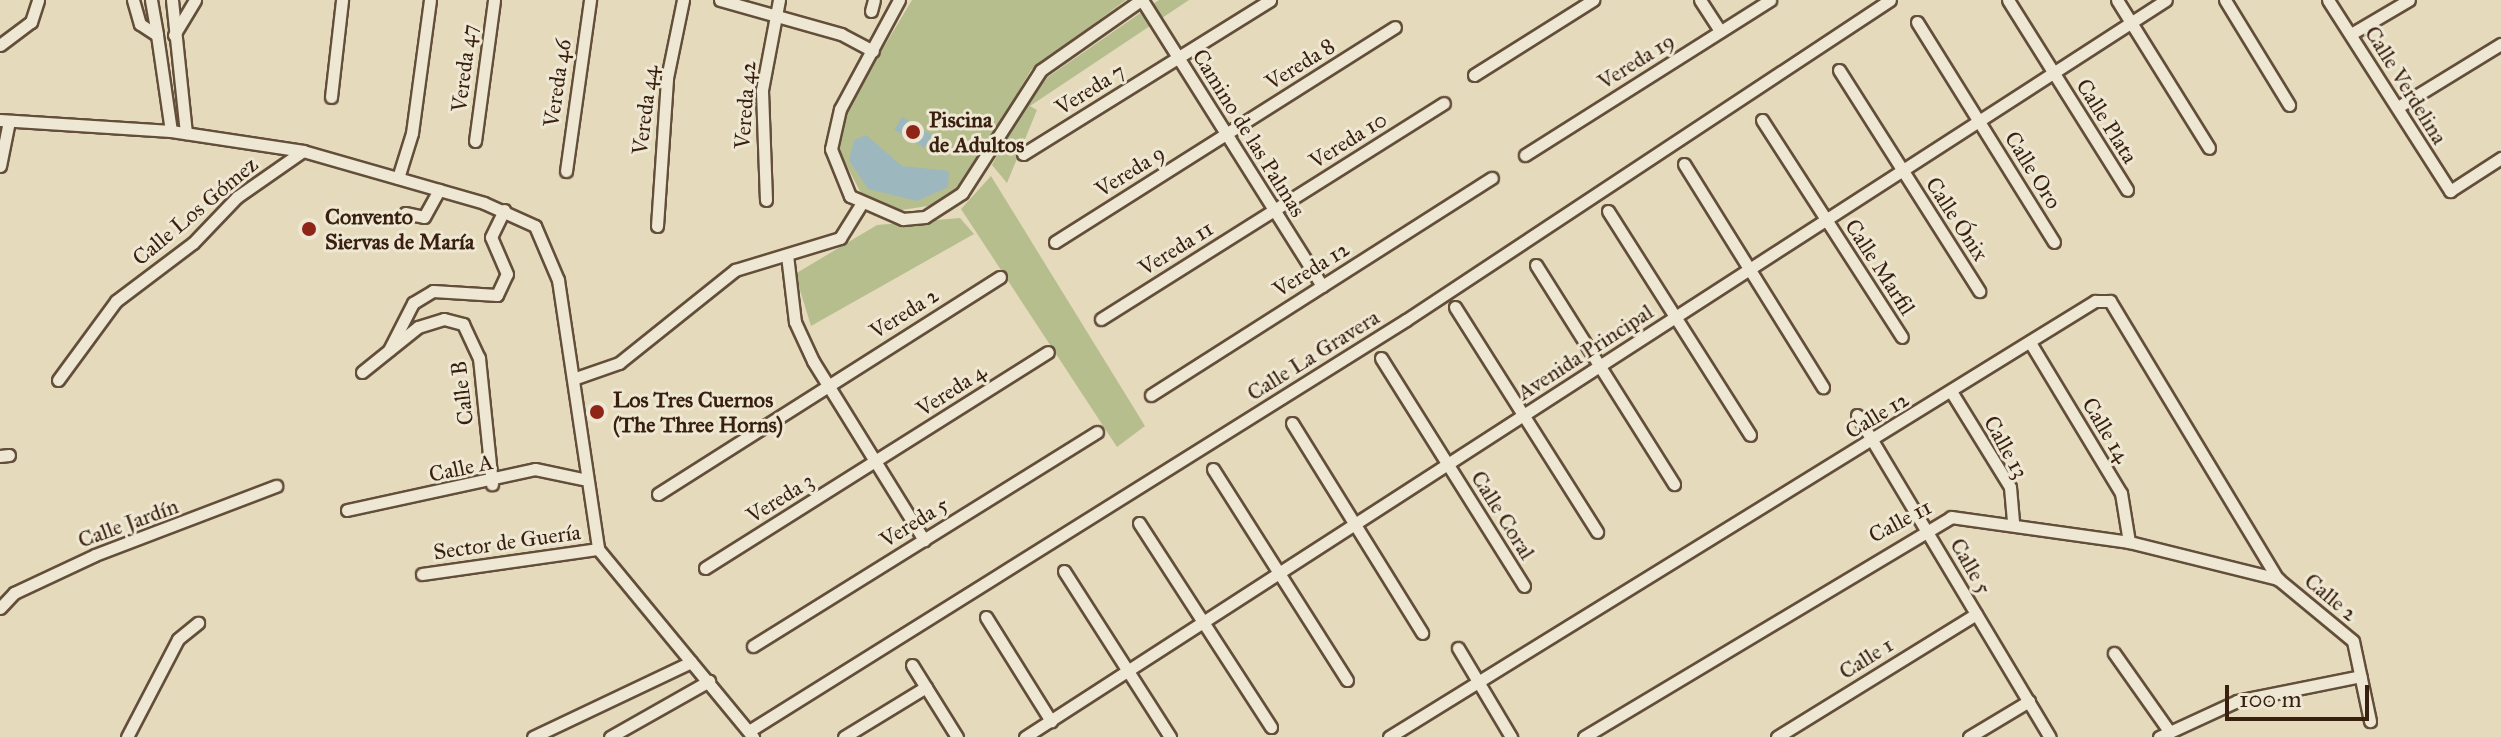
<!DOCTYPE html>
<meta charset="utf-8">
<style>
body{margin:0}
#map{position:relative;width:2501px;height:737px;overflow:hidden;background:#e5dabc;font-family:"IM FELL Great Primer",serif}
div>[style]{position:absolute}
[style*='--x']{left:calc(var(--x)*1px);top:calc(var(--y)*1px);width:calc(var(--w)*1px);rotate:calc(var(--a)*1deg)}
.green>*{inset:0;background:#b7be8e}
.water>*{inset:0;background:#9cb7bd;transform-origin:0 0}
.roads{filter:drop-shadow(2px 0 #634e3a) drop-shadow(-2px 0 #634e3a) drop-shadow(0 2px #634e3a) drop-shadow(0 -2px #634e3a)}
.minor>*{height:11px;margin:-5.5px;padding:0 5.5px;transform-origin:5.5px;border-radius:5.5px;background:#eee7d3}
.dots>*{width:22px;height:22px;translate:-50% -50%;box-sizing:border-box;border:4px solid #eee7d3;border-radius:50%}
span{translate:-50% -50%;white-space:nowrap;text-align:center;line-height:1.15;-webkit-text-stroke:6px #eee7d3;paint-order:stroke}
.street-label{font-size:22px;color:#381f0e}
.poi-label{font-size:22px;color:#381f0e;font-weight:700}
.left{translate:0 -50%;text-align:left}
.scale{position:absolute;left:2225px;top:685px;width:144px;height:36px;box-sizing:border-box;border:4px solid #381f0e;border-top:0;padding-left:10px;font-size:24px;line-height:28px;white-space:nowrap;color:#381f0e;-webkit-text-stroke:6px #eee7d3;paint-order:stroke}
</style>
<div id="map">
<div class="green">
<div style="clip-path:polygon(912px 0,1126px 0,1031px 70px,962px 187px,941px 204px,895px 211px,862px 195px,839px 151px,846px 110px)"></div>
<div style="clip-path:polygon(1159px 0,1189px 0,1030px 106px,1037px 110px,1007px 183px,992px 165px,1032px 88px)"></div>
<div style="clip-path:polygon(991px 176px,1145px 426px,1117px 447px,961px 209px)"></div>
<div style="clip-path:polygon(960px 218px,974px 234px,811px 326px,795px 274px,877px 225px)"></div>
</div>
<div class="water">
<div style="left:902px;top:117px;width:35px;height:15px;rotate:31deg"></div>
<div style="clip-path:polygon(866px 135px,902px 166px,949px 171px,948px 187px,917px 201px,868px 189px,849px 160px,854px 140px)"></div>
</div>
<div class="roads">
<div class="minor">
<div style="--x:133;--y:0;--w:25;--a:74"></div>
<div style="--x:140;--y:24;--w:20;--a:33"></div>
<div style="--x:157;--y:35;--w:97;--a:81.7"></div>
<div style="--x:151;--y:0;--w:35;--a:80"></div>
<div style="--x:172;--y:0;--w:134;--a:84"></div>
<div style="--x:720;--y:0;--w:126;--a:15.7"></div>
<div style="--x:841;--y:34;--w:36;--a:28"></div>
<div style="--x:899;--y:0;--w:124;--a:118.4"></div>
<div style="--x:840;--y:109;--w:41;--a:102.7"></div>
<div style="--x:831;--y:149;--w:51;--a:68"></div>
<div style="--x:850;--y:196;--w:58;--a:23.5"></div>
<div style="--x:903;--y:219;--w:22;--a:-5"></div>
<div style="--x:925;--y:217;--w:44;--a:-33"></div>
<div style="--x:962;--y:193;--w:146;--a:-57.3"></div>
<div style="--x:1041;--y:70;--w:122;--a:-35"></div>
<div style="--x:1142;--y:0;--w:338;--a:57.8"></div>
<div style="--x:1700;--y:0;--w:37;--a:57"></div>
<div style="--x:2008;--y:0;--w:224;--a:57.9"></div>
<div style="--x:2117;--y:0;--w:174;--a:58.1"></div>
<div style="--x:2225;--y:0;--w:123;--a:58.6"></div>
<div style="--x:2328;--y:0;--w:227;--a:57.4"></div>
<div style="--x:2450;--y:191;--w:61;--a:-32.9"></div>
<div style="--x:871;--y:11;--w:11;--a:-75"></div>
<div style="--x:1917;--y:22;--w:259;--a:58.1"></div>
<div style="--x:2351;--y:34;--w:67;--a:-30.4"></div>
<div style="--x:174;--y:35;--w:41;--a:-59"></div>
<div style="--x:0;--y:45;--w:39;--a:-37"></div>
<div style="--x:31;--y:22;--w:23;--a:-72"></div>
<div style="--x:1839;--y:70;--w:262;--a:57.6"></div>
<div style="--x:1474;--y:75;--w:141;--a:-32.2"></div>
<div style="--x:331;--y:97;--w:98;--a:-83.5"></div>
<div style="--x:2398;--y:107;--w:121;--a:-31.5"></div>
<div style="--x:0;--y:120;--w:171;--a:3.7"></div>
<div style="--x:171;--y:131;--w:134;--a:8.6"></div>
<div style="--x:303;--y:151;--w:188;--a:16"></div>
<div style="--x:484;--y:203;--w:56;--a:24.3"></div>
<div style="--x:535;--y:226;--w:59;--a:66.9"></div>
<div style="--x:558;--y:280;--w:272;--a:81.5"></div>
<div style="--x:598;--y:549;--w:244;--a:50.5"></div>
<div style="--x:1762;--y:120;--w:258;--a:57.2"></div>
<div style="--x:475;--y:141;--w:142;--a:-82.3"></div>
<div style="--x:1023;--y:154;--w:291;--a:-31.9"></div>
<div style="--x:1525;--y:155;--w:290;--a:-32.3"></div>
<div style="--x:1684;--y:164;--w:263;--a:58.1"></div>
<div style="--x:0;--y:166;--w:46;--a:-78.7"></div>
<div style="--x:566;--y:171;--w:173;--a:-82"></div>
<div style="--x:398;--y:178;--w:47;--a:-72.7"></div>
<div style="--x:412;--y:133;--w:134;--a:-82.3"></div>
<div style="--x:766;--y:200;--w:110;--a:-92.1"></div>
<div style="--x:762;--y:90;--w:92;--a:-79.3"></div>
<div style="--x:1608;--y:211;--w:265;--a:57.6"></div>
<div style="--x:405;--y:213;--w:19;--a:12"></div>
<div style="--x:424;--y:217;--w:31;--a:-61"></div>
<div style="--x:657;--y:226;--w:148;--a:-86.1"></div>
<div style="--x:667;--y:78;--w:80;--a:-78.4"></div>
<div style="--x:1055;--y:242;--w:402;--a:-32.3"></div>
<div style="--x:787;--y:255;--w:67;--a:83.2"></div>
<div style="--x:795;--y:322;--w:43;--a:65.2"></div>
<div style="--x:813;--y:361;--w:211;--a:58.2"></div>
<div style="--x:1536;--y:265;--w:259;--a:57.8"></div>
<div style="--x:1455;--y:307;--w:266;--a:57.7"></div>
<div style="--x:1101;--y:319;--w:405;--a:-32.2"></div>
<div style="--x:2031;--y:344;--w:174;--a:58.9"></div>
<div style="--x:2121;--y:493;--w:50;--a:80.7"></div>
<div style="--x:389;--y:350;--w:53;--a:-62.9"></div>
<div style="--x:413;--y:303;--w:23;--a:-31"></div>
<div style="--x:433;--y:291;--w:64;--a:3.6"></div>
<div style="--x:497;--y:295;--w:23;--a:-65"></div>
<div style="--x:507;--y:274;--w:40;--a:-113.4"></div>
<div style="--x:491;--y:237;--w:30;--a:-64"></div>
<div style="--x:1381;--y:358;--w:269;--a:57.9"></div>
<div style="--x:362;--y:372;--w:72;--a:-38.8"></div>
<div style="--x:418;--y:327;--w:27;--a:-17"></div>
<div style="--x:444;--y:319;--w:20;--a:15"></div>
<div style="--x:463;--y:324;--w:38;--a:65"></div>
<div style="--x:479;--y:358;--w:127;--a:84.1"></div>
<div style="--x:573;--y:379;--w:49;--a:-19.2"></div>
<div style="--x:619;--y:363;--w:149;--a:-38.7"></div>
<div style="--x:735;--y:270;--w:110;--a:-16.9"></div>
<div style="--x:840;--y:238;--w:39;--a:-58"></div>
<div style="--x:58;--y:380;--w:98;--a:-53.7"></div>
<div style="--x:116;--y:301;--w:96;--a:-37"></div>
<div style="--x:193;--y:243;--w:64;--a:-46.3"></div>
<div style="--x:237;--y:197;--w:80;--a:-34.9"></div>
<div style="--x:1952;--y:393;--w:110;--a:58.3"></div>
<div style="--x:2010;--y:487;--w:38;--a:85"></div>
<div style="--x:1151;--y:395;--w:404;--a:-32.5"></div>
<div style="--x:1857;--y:415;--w:375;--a:59.1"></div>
<div style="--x:1292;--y:423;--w:247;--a:58.2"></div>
<div style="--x:0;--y:456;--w:9;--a:-6"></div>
<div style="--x:1213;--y:469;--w:250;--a:57.6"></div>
<div style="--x:658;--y:494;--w:405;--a:-32.4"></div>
<div style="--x:347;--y:510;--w:192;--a:-12.3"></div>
<div style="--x:535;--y:469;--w:49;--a:11.8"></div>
<div style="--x:1139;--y:523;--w:243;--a:57.1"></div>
<div style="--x:705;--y:568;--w:405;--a:-32.2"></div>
<div style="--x:1064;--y:571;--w:197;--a:57.4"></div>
<div style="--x:422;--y:574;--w:178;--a:-8.1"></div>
<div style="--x:0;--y:608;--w:21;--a:-47"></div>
<div style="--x:14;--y:593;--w:89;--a:-25.1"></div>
<div style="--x:95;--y:555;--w:194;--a:-20.9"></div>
<div style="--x:986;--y:617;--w:123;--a:58"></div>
<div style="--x:753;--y:646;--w:405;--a:-31.9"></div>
<div style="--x:1458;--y:648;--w:104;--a:59.2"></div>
<div style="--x:2114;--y:653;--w:95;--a:54.8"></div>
<div style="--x:912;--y:665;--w:85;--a:58"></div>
<div style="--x:749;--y:731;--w:775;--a:-32.03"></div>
<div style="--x:1406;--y:320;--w:580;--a:-33.47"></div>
<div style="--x:127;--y:737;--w:110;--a:-62.5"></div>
<div style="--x:178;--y:639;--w:26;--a:-39"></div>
<div style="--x:533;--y:737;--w:175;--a:-25.4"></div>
<div style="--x:610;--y:737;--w:114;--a:-29.5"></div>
<div style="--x:844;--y:737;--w:96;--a:-31.4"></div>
<div style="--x:1025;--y:737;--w:1358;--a:-32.86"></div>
<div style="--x:1389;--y:737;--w:830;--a:-31.7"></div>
<div style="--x:2095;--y:301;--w:15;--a:0"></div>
<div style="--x:2110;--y:301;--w:325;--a:58.9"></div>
<div style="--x:2278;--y:579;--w:97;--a:39.6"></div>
<div style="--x:2353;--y:641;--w:82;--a:78"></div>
<div style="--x:1584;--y:737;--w:428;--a:-30.9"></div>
<div style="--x:1951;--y:517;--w:180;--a:8"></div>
<div style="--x:2129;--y:542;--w:154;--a:13.9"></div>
<div style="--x:1777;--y:737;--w:234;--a:-31.7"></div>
<div style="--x:1969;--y:737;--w:70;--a:-31"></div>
<div style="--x:2159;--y:737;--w:86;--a:-24.8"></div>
<div style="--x:2237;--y:701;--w:126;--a:-11.4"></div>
</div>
</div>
<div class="dots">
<div style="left:913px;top:132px;background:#8f2418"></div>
<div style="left:309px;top:229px;background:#8f2418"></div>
<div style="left:597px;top:412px;background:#8f2418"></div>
</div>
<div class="street-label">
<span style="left:1636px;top:61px;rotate:-32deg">Vereda 19</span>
<span style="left:1300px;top:64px;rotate:-32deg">Vereda 8</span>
<span style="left:464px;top:68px;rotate:-83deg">Vereda 47</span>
<span style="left:557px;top:83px;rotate:-82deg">Vereda 46</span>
<span style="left:2406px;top:85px;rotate:58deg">Calle Verdelina</span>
<span style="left:1090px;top:89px;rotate:-32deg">Vereda 7</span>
<span style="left:745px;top:105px;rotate:-86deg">Vereda 42</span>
<span style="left:645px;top:110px;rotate:-83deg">Vereda 44</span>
<span style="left:2107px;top:121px;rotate:58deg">Calle Plata</span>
<span style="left:1249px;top:133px;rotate:58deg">Camino de las Palmas</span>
<span style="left:1348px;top:140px;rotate:-32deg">Vereda 10</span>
<span style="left:2033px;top:170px;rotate:58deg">Calle Oro</span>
<span style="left:1130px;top:171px;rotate:-32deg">Vereda 9</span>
<span style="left:195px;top:211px;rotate:-40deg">Calle Los Gómez</span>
<span style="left:1957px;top:219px;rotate:57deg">Calle Ónix</span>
<span style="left:1176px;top:248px;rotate:-32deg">Vereda 11</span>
<span style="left:1880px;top:267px;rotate:57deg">Calle Marfil</span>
<span style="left:1311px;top:269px;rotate:-32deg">Vereda 12</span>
<span style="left:904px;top:313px;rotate:-32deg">Vereda 2</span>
<span style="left:1585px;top:352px;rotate:-33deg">Avenida Principal</span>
<span style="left:1313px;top:355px;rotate:-32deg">Calle La Gravera</span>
<span style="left:951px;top:390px;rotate:-33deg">Vereda 4</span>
<span style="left:462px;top:393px;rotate:-97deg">Calle B</span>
<span style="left:1877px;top:415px;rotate:-31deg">Calle 12</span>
<span style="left:2106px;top:430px;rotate:59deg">Calle 14</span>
<span style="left:2006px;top:447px;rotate:61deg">Calle 13</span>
<span style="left:461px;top:468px;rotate:-12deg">Calle A</span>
<span style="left:780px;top:498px;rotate:-32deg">Vereda 3</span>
<span style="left:1503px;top:515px;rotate:58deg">Calle Coral</span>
<span style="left:1900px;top:521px;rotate:-28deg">Calle 11</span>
<span style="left:914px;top:522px;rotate:-32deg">Vereda 5</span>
<span style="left:128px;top:523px;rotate:-20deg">Calle Jardín</span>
<span style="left:507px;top:542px;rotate:-8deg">Sector de Guería</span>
<span style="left:1971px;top:566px;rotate:60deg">Calle 5</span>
<span style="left:2331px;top:597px;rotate:40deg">Calle 2</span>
<span style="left:1866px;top:658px;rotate:-32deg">Calle 1</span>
</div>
<div class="poi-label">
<span class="left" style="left:929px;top:132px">Piscina<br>de Adultos</span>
<span class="left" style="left:325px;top:229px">Convento<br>Siervas de María</span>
<span class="left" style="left:613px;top:412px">Los Tres Cuernos<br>(The Three Horns)</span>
</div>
<div class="scale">100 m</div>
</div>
